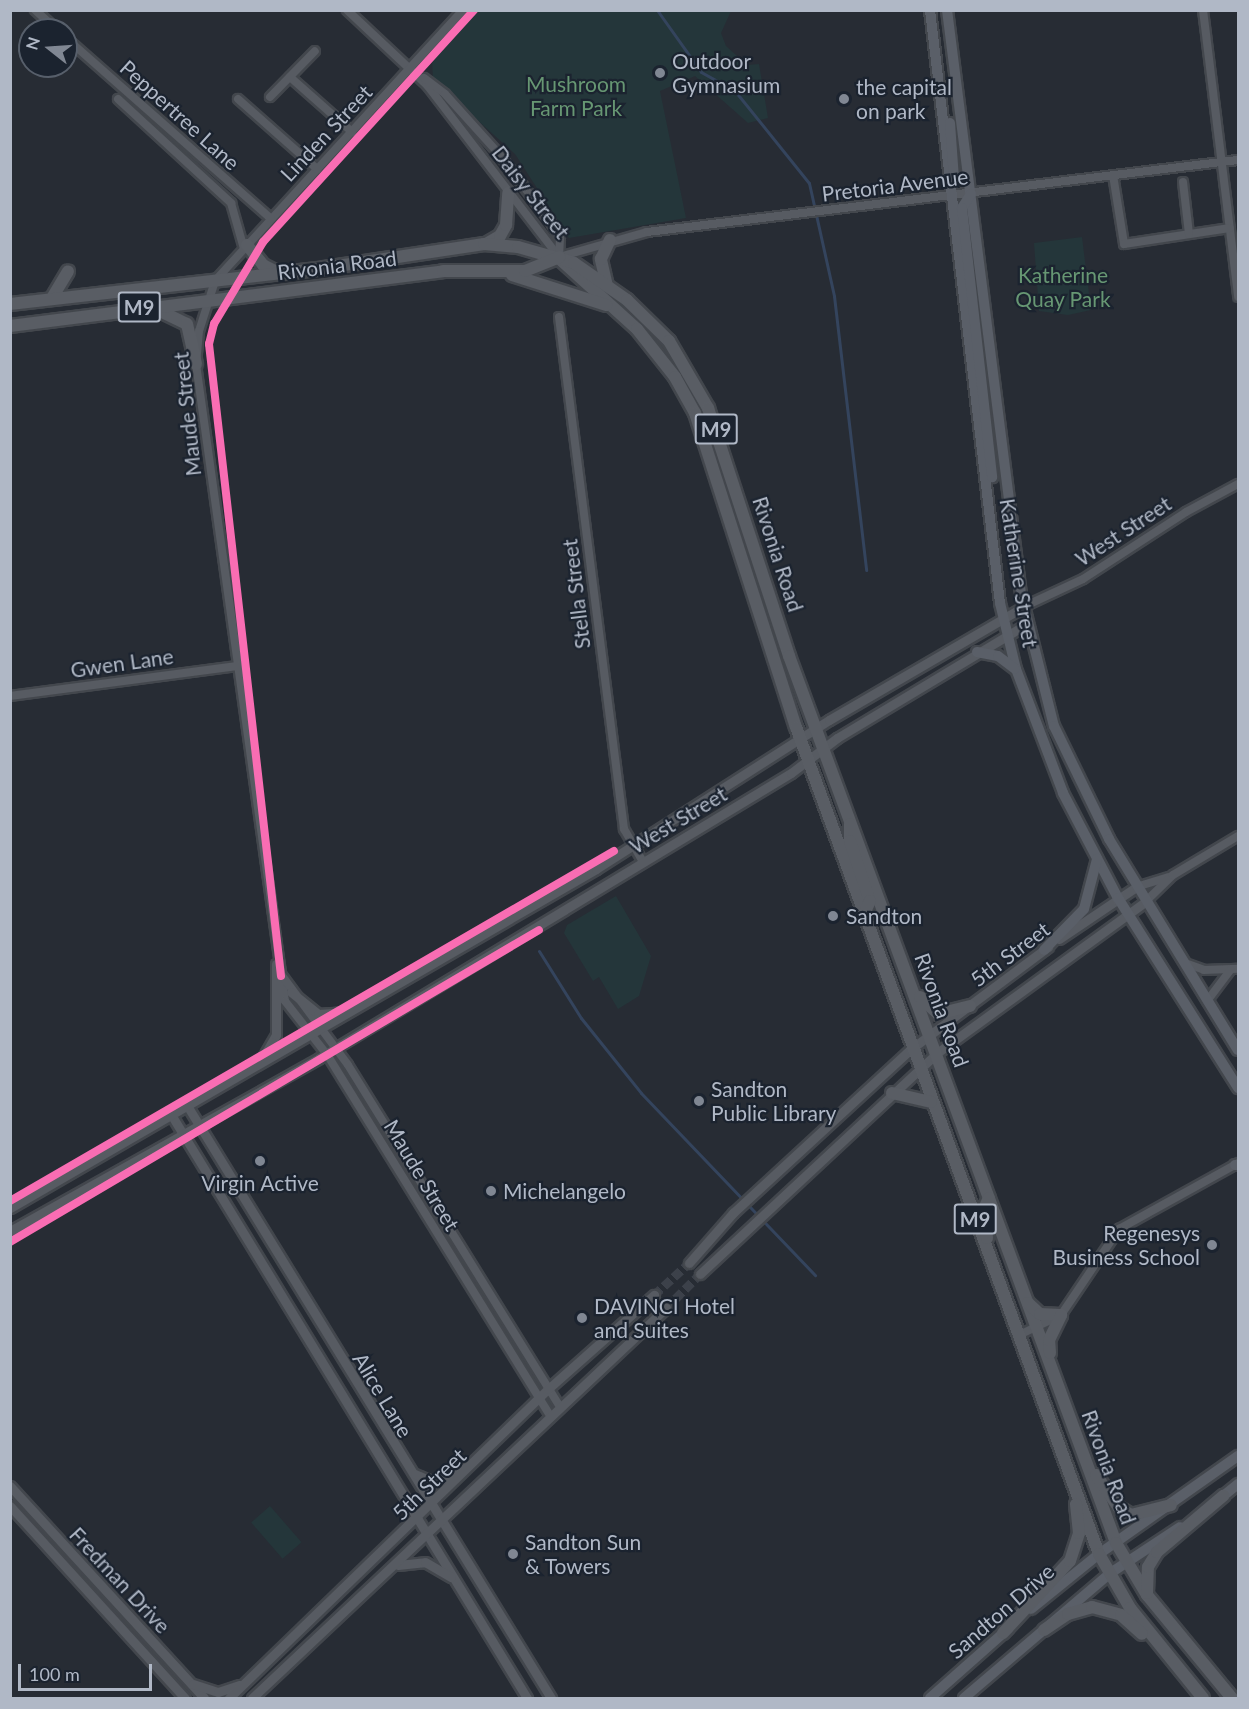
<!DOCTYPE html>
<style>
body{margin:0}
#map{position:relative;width:1249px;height:1709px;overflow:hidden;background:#272c34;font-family:Lato,sans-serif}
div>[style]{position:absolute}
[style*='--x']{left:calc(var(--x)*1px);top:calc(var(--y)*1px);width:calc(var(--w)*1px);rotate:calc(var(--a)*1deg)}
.green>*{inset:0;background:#24363a;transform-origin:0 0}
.stream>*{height:3px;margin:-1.5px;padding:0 1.5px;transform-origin:1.5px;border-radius:1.5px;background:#34445d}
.tertiary-tunnel>*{height:9px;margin-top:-4.5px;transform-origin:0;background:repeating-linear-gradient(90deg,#3c414a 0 9px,transparent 0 13.5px)}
.roads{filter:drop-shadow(2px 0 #43474d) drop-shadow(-2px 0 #43474d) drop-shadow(0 2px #43474d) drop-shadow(0 -2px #43474d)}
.minor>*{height:8px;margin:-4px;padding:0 4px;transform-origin:4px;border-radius:4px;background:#575b62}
.tertiary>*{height:9px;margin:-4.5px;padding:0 4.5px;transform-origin:4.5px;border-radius:4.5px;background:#575b62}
.secondary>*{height:10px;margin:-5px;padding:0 5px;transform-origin:5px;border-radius:5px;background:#5a5f68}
.primary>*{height:12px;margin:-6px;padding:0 6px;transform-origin:6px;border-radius:6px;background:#595d64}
.cycleway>*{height:8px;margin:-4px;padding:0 4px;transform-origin:4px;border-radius:4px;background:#f96db3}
.dots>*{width:16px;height:16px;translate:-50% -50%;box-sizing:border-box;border:3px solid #1b232f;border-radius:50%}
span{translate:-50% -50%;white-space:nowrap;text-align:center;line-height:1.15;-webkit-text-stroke:4.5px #1b232f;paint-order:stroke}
.shield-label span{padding:2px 4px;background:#1b232f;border:2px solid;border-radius:4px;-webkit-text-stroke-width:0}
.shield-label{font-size:20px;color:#b0b8c6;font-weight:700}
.poi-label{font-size:21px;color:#b0b8c6}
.left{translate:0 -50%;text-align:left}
.right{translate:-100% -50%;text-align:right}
.park-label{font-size:21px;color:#679773}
.street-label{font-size:21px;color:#b0b8c6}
.frame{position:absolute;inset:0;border:12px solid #b0b8c6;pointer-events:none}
.north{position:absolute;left:18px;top:18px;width:60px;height:60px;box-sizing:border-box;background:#1b232f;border:2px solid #575f6b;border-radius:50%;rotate:287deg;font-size:16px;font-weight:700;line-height:24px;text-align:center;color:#b0b8c6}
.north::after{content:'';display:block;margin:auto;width:21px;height:27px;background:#808793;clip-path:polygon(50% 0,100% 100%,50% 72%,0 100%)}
.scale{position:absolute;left:18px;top:1664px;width:134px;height:27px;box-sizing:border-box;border:3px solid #b0b8c6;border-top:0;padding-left:8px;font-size:18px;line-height:21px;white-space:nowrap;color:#b0b8c6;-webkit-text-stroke:4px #1b232f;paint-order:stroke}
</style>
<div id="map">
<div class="green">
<div style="clip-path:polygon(474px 11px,731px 11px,721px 33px,726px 46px,747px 65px,759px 64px,768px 118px,748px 123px,695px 76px,660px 91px,686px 218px,569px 238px,515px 154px,433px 80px,432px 59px)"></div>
<div style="clip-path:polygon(1082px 237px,1091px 310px,1068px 315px,1039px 311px,1034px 243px)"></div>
<div style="clip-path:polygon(616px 896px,651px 956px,639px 996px,618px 1009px,599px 977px,593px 981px,564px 933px,567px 925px)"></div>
<div style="left:270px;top:1506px;width:48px;height:25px;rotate:49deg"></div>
</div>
<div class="stream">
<div style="--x:657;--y:10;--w:76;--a:54.6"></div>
<div style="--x:701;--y:72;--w:39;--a:29"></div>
<div style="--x:735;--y:91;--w:118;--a:51.2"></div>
<div style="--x:809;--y:183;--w:116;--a:77.5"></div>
<div style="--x:834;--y:296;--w:276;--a:83.3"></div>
<div style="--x:539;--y:951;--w:79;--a:57.9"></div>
<div style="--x:581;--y:1018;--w:96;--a:51.3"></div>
<div style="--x:641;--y:1093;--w:252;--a:46.3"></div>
</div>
<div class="tertiary-tunnel">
<div style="--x:654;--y:1295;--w:47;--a:-42.4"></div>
<div style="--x:666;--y:1308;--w:48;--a:-45"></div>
</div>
<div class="roads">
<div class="minor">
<div style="--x:35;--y:10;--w:30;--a:42"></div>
<div style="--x:347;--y:10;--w:110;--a:43.2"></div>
<div style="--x:427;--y:85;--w:215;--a:52.5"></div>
<div style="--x:463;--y:10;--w:367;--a:132.5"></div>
<div style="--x:215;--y:281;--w:52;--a:107.7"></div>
<div style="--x:199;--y:331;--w:33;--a:95"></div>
<div style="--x:196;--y:364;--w:643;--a:82.05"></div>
<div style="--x:285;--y:1001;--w:70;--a:52"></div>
<div style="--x:328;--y:1056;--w:421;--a:58.3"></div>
<div style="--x:1203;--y:10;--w:289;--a:83"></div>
<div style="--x:66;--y:38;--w:273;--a:41.4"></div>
<div style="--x:290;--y:77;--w:83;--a:41.6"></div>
<div style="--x:424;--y:78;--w:26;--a:37"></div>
<div style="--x:445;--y:94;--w:81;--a:48"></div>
<div style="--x:499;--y:154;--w:84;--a:52.7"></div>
<div style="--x:550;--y:221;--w:20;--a:60"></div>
<div style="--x:560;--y:238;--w:19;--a:93"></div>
<div style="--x:270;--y:97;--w:64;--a:-45.6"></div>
<div style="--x:118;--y:99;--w:154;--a:42.6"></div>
<div style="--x:231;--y:203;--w:48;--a:74.2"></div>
<div style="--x:238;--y:99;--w:106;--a:41.5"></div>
<div style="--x:1113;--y:175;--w:70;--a:80.9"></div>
<div style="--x:1124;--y:244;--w:107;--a:-8.6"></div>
<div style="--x:1183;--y:182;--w:52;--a:83.4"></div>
<div style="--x:559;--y:257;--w:91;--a:-15.9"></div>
<div style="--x:647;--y:232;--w:595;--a:-6.95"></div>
<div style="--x:559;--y:317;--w:516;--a:82.76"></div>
<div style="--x:624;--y:829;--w:38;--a:60"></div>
<div style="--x:1023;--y:607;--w:66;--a:-25"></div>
<div style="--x:1083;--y:579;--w:123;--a:-33"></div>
<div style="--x:1186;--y:512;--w:59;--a:-28.3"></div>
<div style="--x:10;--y:696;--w:231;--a:-7.5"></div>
<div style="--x:1136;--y:887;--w:34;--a:-17"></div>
<div style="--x:1145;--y:902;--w:39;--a:-44"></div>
<div style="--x:1173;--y:875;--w:76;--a:-31"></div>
<div style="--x:1185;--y:963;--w:20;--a:20"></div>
<div style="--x:1204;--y:970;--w:34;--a:-2"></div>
<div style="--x:280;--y:973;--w:114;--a:53.5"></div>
<div style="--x:348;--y:1065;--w:400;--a:58.2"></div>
<div style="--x:1207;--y:1001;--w:39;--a:-53"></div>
<div style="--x:1017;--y:1336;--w:49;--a:-25.5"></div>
<div style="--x:1061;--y:1315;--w:104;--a:-56"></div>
<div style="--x:1119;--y:1229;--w:136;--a:-29"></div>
</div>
<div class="tertiary">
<div style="--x:1059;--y:939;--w:93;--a:-34"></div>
<div style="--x:291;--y:992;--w:35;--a:39"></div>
<div style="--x:318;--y:1014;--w:28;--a:-4"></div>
<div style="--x:262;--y:1059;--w:28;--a:-60"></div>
<div style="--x:276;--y:1035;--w:71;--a:-90"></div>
<div style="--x:188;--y:1107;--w:694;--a:58.44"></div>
<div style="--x:172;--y:1116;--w:682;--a:58.62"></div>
<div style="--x:10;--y:1208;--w:677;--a:-30.05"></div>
<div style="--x:596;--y:869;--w:277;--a:-32.6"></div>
<div style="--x:829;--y:720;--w:225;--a:-30.2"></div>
<div style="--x:10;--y:1231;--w:354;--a:-29.2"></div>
<div style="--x:319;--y:1058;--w:551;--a:-31.12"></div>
<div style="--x:791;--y:773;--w:58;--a:-37.3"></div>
<div style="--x:837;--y:738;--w:222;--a:-31"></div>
<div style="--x:689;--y:1263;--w:67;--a:-48.7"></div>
<div style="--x:733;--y:1213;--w:242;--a:-42.7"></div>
<div style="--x:911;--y:1049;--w:171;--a:-36.7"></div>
<div style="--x:700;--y:1274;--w:324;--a:-43"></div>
<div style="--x:937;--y:1053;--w:257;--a:-36"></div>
<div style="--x:415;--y:1474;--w:22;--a:24"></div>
<div style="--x:435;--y:1483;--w:35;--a:-27"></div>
<div style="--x:10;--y:1486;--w:287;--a:47.5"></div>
<div style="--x:10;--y:1506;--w:260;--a:47.7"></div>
<div style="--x:398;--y:1565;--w:27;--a:-6"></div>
<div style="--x:425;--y:1562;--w:30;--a:30"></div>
<div style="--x:193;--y:1684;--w:26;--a:18"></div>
<div style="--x:218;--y:1692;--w:23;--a:-18"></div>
<div style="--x:229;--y:1698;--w:444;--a:-44.1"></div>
<div style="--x:548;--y:1389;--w:142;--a:-41.6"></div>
<div style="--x:252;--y:1698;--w:569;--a:-43.29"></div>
</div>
<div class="secondary">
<div style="--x:930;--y:10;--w:597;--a:83.27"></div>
<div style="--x:1000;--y:603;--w:68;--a:76.4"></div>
<div style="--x:1016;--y:669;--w:133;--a:69.2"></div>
<div style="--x:1063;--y:793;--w:119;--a:62.4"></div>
<div style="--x:1118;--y:898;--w:225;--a:57.7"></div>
<div style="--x:947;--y:10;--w:589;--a:82.78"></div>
<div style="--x:1021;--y:594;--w:136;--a:76"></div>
<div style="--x:1054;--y:726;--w:126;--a:64"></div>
<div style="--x:1109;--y:839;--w:247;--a:58.6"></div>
<div style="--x:950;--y:123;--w:56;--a:85.9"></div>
<div style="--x:971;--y:194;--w:17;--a:123"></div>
<div style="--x:962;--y:208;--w:271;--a:83.6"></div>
<div style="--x:977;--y:652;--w:21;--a:11"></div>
<div style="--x:998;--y:656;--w:21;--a:37"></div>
<div style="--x:1044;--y:950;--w:57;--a:-45.7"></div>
<div style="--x:1084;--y:909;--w:52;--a:-75.4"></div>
<div style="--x:1235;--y:1165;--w:3;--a:0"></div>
<div style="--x:1217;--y:1501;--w:27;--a:-39"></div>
<div style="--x:1031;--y:1609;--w:87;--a:-39"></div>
<div style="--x:1099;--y:1554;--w:170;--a:-35.2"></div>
<div style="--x:930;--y:1698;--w:104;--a:-41.5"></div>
<div style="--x:964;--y:1698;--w:191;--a:-40.5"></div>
<div style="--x:1109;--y:1574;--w:85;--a:-33.5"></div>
</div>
<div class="primary">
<div style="--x:486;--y:244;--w:16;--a:-30"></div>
<div style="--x:500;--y:236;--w:13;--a:-61"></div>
<div style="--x:506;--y:225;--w:32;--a:-86"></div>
<div style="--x:247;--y:245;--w:26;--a:51"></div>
<div style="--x:263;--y:265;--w:18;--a:27"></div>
<div style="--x:562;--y:261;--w:101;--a:42.2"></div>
<div style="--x:637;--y:329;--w:61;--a:51.6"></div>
<div style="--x:675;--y:377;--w:41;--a:60.9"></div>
<div style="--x:695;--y:413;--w:330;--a:72.2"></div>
<div style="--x:796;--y:727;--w:881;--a:69.88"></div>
<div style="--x:1099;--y:1554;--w:62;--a:60.1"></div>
<div style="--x:1130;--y:1608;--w:116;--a:51"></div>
<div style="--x:512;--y:275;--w:99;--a:17.7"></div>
<div style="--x:607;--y:286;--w:28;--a:-103"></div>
<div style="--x:601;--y:259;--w:21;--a:-65"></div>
<div style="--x:52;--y:298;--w:31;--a:-59"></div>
<div style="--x:10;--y:304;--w:316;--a:-6.5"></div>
<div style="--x:324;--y:268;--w:162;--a:-8.5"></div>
<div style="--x:484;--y:244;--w:34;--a:5"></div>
<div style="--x:518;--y:247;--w:58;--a:15.9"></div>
<div style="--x:574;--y:263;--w:65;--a:34.9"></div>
<div style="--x:627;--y:300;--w:59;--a:44.3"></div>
<div style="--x:669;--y:341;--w:78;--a:59.8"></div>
<div style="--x:708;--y:408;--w:261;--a:71.9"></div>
<div style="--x:789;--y:656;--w:945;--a:69.76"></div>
<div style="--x:1116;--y:1543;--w:61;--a:59.2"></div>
<div style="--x:1147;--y:1595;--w:134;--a:50.5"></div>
<div style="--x:156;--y:309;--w:34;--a:26"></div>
<div style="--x:187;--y:324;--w:41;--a:77.3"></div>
<div style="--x:10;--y:326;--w:436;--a:-7.2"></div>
<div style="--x:443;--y:271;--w:82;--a:0"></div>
<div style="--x:525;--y:271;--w:37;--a:-22"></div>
<div style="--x:850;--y:824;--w:17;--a:90"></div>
<div style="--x:850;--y:841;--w:63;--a:71.6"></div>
<div style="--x:870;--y:901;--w:17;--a:115"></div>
<div style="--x:920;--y:997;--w:25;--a:43"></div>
<div style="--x:938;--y:1014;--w:33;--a:-14"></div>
<div style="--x:892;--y:1093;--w:40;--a:13"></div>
<div style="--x:987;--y:1238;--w:29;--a:-96"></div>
<div style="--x:984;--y:1209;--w:12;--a:-66"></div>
<div style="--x:1028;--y:1303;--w:16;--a:43"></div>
<div style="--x:1040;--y:1314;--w:21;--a:3"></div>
<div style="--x:1050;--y:1353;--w:13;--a:-94"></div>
<div style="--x:1049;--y:1340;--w:28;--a:-64"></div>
<div style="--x:1096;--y:1475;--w:39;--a:55"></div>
<div style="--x:1118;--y:1507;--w:15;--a:32"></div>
<div style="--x:1131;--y:1515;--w:41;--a:-14"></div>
<div style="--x:1147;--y:1593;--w:26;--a:-88"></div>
<div style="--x:1148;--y:1567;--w:17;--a:-59"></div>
<div style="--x:1157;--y:1552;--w:87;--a:-40.3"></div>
<div style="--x:1044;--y:1630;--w:29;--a:-34"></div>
<div style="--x:1068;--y:1614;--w:25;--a:-16"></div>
<div style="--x:1092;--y:1607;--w:30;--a:15"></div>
<div style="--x:1121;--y:1615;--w:28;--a:42"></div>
<div style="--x:1003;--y:1633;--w:98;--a:-47.1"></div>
<div style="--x:1070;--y:1561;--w:29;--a:-72"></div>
<div style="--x:1079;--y:1533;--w:29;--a:-96"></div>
</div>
</div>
<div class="cycleway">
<div style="--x:281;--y:976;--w:636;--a:-96.5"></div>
<div style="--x:209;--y:344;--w:21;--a:-76"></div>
<div style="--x:214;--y:324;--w:96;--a:-59.1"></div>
<div style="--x:263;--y:242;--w:314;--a:-47.7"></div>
<div style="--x:10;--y:1201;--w:698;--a:-30.09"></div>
<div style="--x:10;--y:1242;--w:614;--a:-30.53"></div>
</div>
<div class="dots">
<div style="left:660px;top:73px;background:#808793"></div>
<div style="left:844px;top:99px;background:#808793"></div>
<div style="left:833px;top:916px;background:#808793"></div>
<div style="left:699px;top:1101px;background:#808793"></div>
<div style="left:260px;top:1161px;background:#808793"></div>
<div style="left:491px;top:1191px;background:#808793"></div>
<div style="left:1212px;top:1245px;background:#808793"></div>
<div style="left:582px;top:1318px;background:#808793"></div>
<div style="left:513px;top:1554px;background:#808793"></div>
</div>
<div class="shield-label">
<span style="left:139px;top:307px">M9</span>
<span style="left:716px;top:429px">M9</span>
<span style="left:975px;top:1219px">M9</span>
</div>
<div class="poi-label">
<span class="left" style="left:672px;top:73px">Outdoor<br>Gymnasium</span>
<span class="left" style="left:856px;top:99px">the capital<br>on park</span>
<span class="left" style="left:846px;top:916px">Sandton</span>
<span class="left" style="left:711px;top:1101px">Sandton<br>Public Library</span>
<span style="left:260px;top:1183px">Virgin Active</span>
<span class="left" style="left:503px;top:1191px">Michelangelo</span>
<span class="right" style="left:1200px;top:1245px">Regenesys<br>Business School</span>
<span class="left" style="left:594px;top:1318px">DAVINCI Hotel<br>and Suites</span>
<span class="left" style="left:525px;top:1554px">Sandton Sun<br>&amp; Towers</span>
</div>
<div class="park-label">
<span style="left:576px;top:96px">Mushroom<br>Farm Park</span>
<span style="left:1063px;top:287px">Katherine<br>Quay Park</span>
</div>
<div class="street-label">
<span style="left:180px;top:115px;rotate:42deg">Peppertree Lane</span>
<span style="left:326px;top:133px;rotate:-47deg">Linden Street</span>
<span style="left:895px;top:185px;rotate:-7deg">Pretoria Avenue</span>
<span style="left:531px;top:192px;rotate:52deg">Daisy Street</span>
<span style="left:337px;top:265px;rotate:-7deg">Rivonia Road</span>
<span style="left:187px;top:414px;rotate:-96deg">Maude Street</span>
<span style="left:1123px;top:531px;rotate:-33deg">West Street</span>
<span style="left:778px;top:554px;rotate:72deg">Rivonia Road</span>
<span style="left:1019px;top:573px;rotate:81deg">Katherine Street</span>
<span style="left:576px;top:594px;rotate:-97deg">Stella Street</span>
<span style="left:122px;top:663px;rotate:-8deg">Gwen Lane</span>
<span style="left:678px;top:820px;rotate:-31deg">West Street</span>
<span style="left:1010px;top:954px;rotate:-37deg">5th Street</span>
<span style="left:942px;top:1010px;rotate:70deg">Rivonia Road</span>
<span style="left:422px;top:1175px;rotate:59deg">Maude Street</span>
<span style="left:383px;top:1395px;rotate:59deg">Alice Lane</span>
<span style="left:1109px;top:1467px;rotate:70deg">Rivonia Road</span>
<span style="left:429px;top:1484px;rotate:-44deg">5th Street</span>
<span style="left:120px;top:1580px;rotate:47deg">Fredman Drive</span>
<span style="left:1001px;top:1611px;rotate:-41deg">Sandton Drive</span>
</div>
<div class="frame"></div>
<div class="north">N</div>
<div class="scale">100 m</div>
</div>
